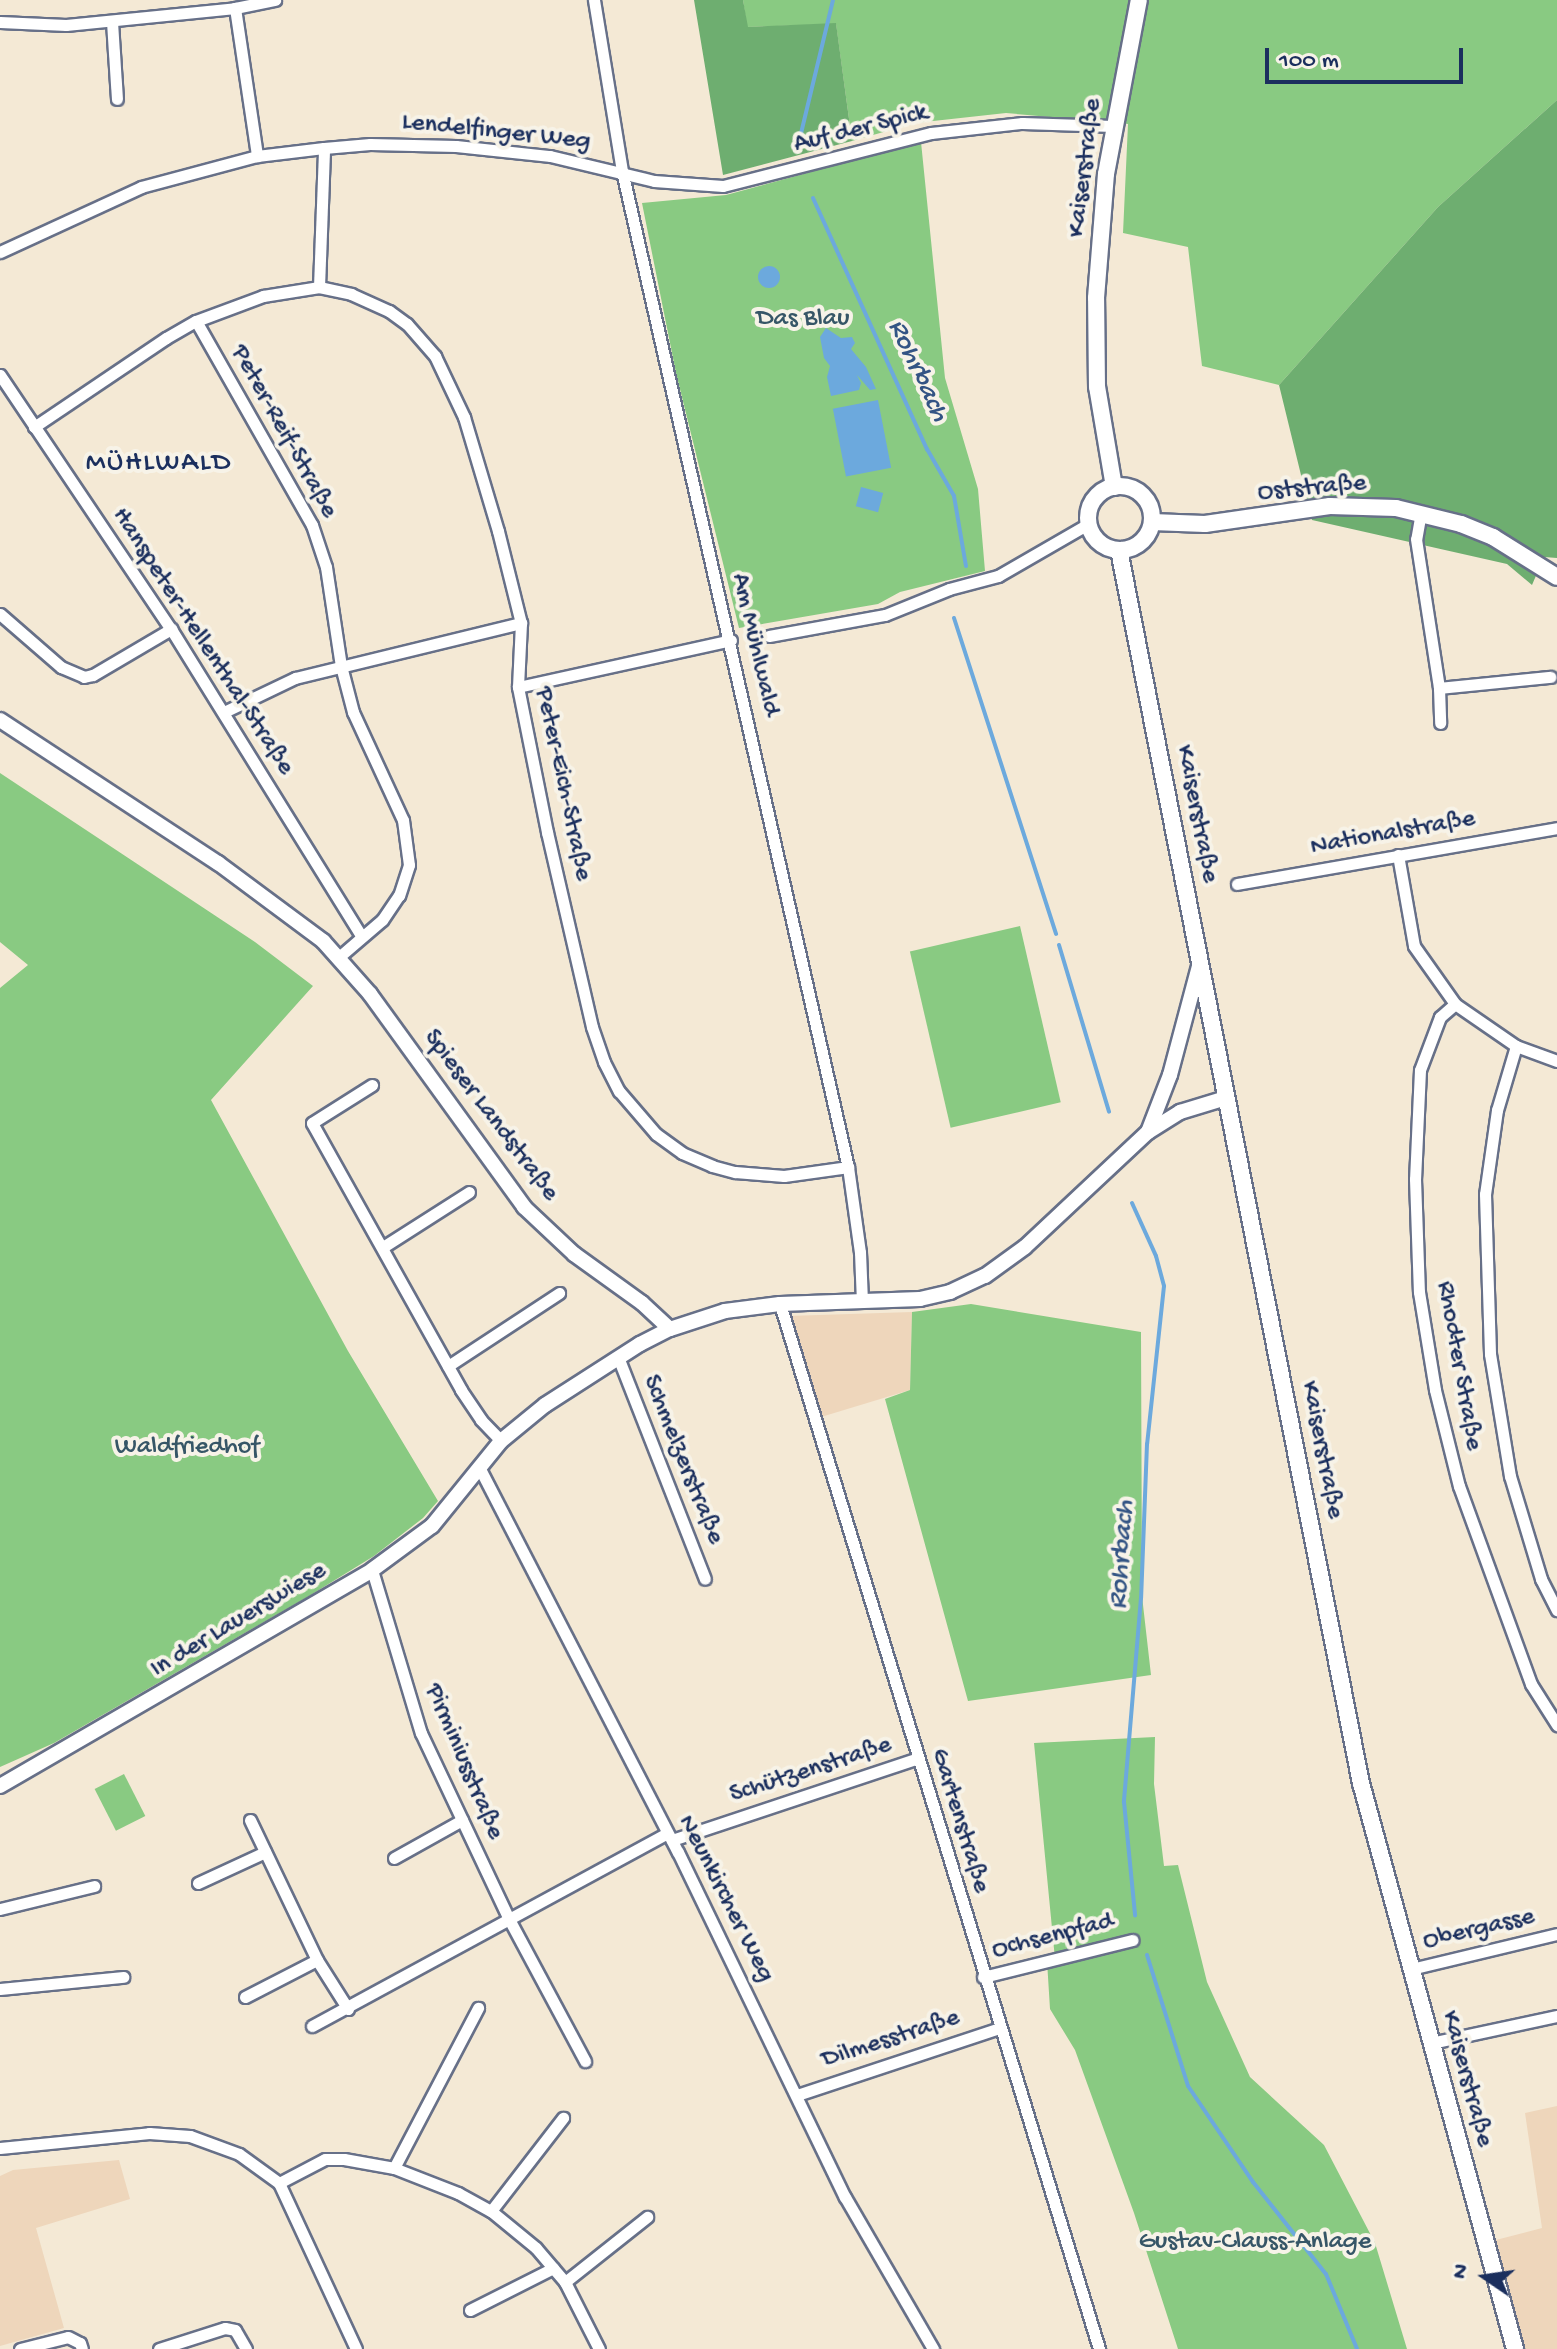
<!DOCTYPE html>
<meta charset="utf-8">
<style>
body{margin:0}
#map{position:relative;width:1557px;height:2349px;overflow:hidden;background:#f4e9d5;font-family:"Gochi Hand",sans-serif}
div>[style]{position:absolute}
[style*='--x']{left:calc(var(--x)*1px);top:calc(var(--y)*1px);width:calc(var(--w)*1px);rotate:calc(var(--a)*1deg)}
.built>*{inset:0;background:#eed6bb}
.green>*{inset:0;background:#89ca82;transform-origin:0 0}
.forest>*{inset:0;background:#6eae70}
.water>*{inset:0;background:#6ca9dd;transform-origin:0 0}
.round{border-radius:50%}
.stream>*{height:4px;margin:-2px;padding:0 2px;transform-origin:2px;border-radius:2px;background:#6ca9dd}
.roads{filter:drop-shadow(2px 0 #677088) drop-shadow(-2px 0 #677088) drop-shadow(0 2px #677088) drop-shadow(0 -2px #677088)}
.minor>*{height:11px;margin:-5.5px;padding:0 5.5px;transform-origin:5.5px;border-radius:5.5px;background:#fff}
.tertiary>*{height:14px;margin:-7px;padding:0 7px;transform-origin:7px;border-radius:7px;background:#fff}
.secondary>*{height:16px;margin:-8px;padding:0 8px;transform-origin:8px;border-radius:8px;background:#fff}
.secondary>.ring{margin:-8px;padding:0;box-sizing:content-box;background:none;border:16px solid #fff;border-radius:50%}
span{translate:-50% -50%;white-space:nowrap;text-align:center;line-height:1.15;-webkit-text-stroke:8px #f7f3e8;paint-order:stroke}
.street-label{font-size:26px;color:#1b2f5e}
.park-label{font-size:26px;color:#365667}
.water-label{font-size:28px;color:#335484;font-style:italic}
.neighbourhood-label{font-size:28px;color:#1b2f5e;letter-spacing:2px}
.north{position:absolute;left:1445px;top:2237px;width:80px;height:80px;-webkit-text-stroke:6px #f7f3e8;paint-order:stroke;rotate:283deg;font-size:22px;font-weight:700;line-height:32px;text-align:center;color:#1b2f5e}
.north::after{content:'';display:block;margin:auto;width:28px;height:36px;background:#1b2f5e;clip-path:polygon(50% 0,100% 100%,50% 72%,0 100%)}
.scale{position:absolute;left:1265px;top:48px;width:198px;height:36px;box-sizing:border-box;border:4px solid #1b2f5e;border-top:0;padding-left:10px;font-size:24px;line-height:28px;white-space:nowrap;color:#1b2f5e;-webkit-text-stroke:6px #f7f3e8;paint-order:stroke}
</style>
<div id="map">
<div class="built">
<div style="clip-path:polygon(912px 1312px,910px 1390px,821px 1417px,788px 1316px)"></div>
<div style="clip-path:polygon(1557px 2106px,1557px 2349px,1519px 2349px,1488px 2242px,1542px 2228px,1525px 2113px)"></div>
<div style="clip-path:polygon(119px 2160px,130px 2199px,36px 2228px,64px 2328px,0 2346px,0 2176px,13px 2170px)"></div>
</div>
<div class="green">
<div style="clip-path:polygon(743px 0,1557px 0,1557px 100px,1438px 207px,1279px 385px,1202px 366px,1188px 247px,1123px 233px,1128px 124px,1006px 113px,915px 123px,852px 141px,836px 24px,747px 27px)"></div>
<div style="clip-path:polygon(921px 142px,945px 378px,978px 489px,985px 571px,900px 592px,878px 604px,739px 628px,676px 373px,642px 203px,726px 195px)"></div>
<div style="clip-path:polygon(0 773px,255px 942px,313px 986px,211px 1100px,348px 1351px,438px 1501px,423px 1518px,374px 1556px,309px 1596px,54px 1743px,0 1767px,0 988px,28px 965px,0 942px)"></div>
<div style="left:1020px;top:926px;width:181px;height:113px;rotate:77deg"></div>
<div style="clip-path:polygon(971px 1304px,1141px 1332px,1142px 1596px,1151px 1675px,968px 1701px,885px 1399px,910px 1390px,912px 1312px)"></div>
<div style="clip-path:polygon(1155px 1737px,1154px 1784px,1164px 1866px,1178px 1865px,1207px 1982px,1250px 2077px,1324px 2145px,1375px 2243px,1407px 2349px,1178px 2349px,1134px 2213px,1075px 2050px,1050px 2009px,1047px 1961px,1055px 1959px,1034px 1743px)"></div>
<div style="left:124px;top:1774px;width:47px;height:33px;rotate:63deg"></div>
</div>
<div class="forest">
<div style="clip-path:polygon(694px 0,743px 0,748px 27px,836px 23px,852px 141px,723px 175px)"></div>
<div style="clip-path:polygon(1557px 100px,1557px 558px,1544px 557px,1532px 585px,1507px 564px,1312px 520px,1279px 385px,1438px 207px)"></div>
</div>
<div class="water">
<div class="round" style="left:758px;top:266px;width:22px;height:22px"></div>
<div style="clip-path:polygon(826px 328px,841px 338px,852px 337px,855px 343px,851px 349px,866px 367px,876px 389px,870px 390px,857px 375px,861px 383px,859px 390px,831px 396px,827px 377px,830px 366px,824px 358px,820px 337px)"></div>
<div style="left:878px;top:400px;width:69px;height:46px;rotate:79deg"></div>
<div style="left:861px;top:487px;width:23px;height:20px;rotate:15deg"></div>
</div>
<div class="stream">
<div style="--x:797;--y:150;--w:154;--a:-76.5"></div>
<div style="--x:813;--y:198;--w:276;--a:65.6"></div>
<div style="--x:927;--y:449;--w:54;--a:60.1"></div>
<div style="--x:954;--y:496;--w:71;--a:80.3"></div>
<div style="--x:954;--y:618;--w:332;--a:72.1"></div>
<div style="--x:1059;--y:945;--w:174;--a:73.3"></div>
<div style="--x:1132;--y:1203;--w:58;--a:65.6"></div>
<div style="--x:1156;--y:1256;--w:31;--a:75"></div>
<div style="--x:1164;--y:1286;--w:159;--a:96.1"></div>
<div style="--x:1147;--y:1444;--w:154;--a:92.2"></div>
<div style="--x:1141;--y:1598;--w:205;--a:94.8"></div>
<div style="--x:1124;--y:1802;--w:114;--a:84.4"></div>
<div style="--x:1147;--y:1955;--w:137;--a:72.6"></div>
<div style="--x:1188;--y:2086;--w:116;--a:55.9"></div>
<div style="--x:1253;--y:2182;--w:117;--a:51.6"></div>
<div style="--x:1326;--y:2274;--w:81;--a:67.5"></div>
</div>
<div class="roads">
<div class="minor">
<div style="--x:594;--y:0;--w:173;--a:80.7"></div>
<div style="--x:622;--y:171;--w:1021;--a:77.22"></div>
<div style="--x:848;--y:1167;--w:86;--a:82"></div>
<div style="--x:860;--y:1252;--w:50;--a:87.7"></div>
<div style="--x:235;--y:8;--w:150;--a:81.5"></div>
<div style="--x:0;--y:22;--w:66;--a:2.6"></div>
<div style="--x:66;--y:25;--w:170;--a:-5.7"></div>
<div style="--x:235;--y:8;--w:41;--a:-11.3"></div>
<div style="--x:112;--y:22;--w:77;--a:86.3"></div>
<div style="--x:0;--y:252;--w:155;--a:-24.7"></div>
<div style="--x:141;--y:187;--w:120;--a:-15"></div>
<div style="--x:257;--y:156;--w:67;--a:-6.8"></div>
<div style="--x:324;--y:148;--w:46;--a:-5"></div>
<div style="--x:370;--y:144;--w:86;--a:1.3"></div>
<div style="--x:456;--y:146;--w:95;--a:6.1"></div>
<div style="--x:550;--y:156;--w:107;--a:13.5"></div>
<div style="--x:654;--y:181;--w:69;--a:4.1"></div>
<div style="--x:723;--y:186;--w:215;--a:-14.3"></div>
<div style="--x:931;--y:133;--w:92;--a:-6.3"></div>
<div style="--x:1022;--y:123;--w:91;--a:1.9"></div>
<div style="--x:319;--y:287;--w:139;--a:-87.9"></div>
<div style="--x:196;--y:321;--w:235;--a:60.4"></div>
<div style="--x:312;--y:525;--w:44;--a:71.6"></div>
<div style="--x:326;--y:567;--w:100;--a:81.4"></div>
<div style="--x:341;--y:666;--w:48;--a:75.4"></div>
<div style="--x:353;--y:712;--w:119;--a:65.2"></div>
<div style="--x:403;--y:820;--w:45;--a:82.4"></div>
<div style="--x:409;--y:865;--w:32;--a:108"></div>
<div style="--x:399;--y:895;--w:30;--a:124"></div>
<div style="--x:382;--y:920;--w:57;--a:139.3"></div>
<div style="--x:0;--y:375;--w:306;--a:56.1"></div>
<div style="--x:171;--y:629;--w:361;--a:58.2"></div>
<div style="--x:34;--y:427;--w:159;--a:-34"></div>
<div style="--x:166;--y:338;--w:34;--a:-30"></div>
<div style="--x:196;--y:321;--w:72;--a:-20.5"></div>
<div style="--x:263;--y:296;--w:57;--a:-9.1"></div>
<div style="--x:319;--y:287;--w:33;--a:12"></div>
<div style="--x:351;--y:294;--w:42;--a:24.1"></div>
<div style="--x:389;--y:311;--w:22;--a:36"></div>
<div style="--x:407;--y:324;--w:43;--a:48.8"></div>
<div style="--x:435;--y:356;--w:68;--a:64.6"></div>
<div style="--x:464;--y:417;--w:119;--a:73.4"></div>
<div style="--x:498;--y:531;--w:95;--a:76"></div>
<div style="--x:521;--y:623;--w:64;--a:92.7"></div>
<div style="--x:518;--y:687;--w:148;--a:78.7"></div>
<div style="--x:547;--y:832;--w:200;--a:77"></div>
<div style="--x:592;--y:1027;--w:37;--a:71"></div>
<div style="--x:604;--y:1062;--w:33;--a:63"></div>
<div style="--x:619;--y:1091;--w:57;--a:49.3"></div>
<div style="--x:656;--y:1134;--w:32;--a:36"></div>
<div style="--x:682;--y:1153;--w:33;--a:23"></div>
<div style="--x:712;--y:1166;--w:24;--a:15"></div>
<div style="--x:735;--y:1172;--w:49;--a:4.7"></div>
<div style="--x:784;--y:1176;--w:65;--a:-8"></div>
<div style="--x:1421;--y:512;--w:27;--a:100"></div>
<div style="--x:1416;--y:539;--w:151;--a:81.2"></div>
<div style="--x:1439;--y:688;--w:35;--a:88"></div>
<div style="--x:0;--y:614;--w:81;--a:41"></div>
<div style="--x:61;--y:667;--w:25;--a:23"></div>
<div style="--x:84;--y:677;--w:9;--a:-13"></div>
<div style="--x:93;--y:675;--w:91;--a:-30.5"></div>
<div style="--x:769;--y:636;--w:118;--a:-10.3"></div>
<div style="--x:885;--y:615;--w:69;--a:-22.1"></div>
<div style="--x:949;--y:589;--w:51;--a:-14.9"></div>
<div style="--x:998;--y:576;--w:104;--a:-30"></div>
<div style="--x:518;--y:687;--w:218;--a:-12.4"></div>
<div style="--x:1439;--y:688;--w:112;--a:-5.7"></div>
<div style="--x:224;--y:712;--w:79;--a:-25.6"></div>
<div style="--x:295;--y:678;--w:233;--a:-13.7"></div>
<div style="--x:1398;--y:855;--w:92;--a:80"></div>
<div style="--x:1414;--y:946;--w:71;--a:54.7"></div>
<div style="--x:1237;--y:884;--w:325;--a:-9.9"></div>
<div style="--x:1516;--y:1046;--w:67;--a:106.5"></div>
<div style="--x:1497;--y:1110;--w:85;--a:98.1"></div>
<div style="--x:1485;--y:1194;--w:160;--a:88.2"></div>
<div style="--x:1490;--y:1354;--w:124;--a:80.7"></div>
<div style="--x:1510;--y:1476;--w:108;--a:73.2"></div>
<div style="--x:1541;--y:1579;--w:35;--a:63"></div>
<div style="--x:1557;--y:1061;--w:44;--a:-159.9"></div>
<div style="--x:1516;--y:1046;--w:74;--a:-145.5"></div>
<div style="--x:1455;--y:1004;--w:20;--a:139"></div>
<div style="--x:1440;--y:1017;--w:57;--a:110.7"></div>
<div style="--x:1420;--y:1070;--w:109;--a:92.6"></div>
<div style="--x:1415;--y:1179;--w:113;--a:88"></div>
<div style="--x:1419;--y:1292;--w:99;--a:80.7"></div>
<div style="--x:1435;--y:1390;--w:99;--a:76"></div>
<div style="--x:1459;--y:1486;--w:211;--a:70"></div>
<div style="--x:1531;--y:1684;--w:49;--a:57.6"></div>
<div style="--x:372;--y:1085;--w:71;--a:147.7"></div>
<div style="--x:312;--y:1123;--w:306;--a:60.8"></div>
<div style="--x:461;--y:1390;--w:36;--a:56"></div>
<div style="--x:481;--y:1420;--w:29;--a:46"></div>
<div style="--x:383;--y:1247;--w:102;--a:-32.6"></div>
<div style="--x:780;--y:1304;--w:1093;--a:73.02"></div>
<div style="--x:618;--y:1357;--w:238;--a:68.6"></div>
<div style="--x:448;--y:1366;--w:133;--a:-33.3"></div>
<div style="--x:479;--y:1467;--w:433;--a:62.7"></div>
<div style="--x:678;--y:1852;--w:383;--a:64.2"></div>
<div style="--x:845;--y:2197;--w:176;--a:59.9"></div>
<div style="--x:372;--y:1570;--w:170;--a:73.3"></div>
<div style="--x:421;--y:1733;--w:208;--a:64.7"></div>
<div style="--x:510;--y:1921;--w:159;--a:61.8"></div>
<div style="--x:250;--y:1820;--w:155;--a:64.4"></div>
<div style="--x:317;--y:1960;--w:58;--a:57.7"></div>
<div style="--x:672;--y:1840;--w:259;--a:-18.4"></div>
<div style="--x:394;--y:1858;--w:78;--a:-29.2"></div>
<div style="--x:198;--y:1883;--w:74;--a:-24.8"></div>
<div style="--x:0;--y:1909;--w:97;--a:-13.7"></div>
<div style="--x:1411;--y:1969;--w:150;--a:-13.5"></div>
<div style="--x:983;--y:1977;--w:154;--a:-13.9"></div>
<div style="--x:0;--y:1989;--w:124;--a:-5.6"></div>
<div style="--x:245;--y:1997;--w:81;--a:-27.2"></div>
<div style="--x:312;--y:2026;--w:404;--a:-28.5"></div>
<div style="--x:1431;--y:2043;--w:129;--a:-12.1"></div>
<div style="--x:797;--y:2095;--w:213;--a:-18.3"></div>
<div style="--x:0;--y:2148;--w:150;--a:-5.7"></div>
<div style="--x:149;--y:2133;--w:41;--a:4.2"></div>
<div style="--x:190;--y:2136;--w:52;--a:20.2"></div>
<div style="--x:239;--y:2154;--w:49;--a:35.9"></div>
<div style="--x:279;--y:2183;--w:183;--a:65.1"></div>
<div style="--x:394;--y:2168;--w:181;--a:-62.3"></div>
<div style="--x:279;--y:2183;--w:52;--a:-27.6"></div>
<div style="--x:325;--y:2159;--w:19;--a:0"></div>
<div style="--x:344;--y:2159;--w:51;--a:10.2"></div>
<div style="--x:394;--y:2168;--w:69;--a:21.3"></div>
<div style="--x:458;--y:2193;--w:38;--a:29"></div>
<div style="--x:491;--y:2211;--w:58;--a:39.4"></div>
<div style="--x:536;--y:2248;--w:45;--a:49.5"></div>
<div style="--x:565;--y:2282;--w:75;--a:63.1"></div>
<div style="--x:491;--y:2211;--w:118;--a:-52.3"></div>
<div style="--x:565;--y:2282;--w:105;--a:-38.4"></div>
<div style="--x:470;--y:2310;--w:93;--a:-26.8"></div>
<div style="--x:20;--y:2349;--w:49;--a:-14"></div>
<div style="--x:68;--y:2337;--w:13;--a:27"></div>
<div style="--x:80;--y:2343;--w:6;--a:72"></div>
<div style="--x:159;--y:2349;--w:69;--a:-17.7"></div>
<div style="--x:225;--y:2328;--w:10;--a:11"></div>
<div style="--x:235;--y:2330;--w:22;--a:60"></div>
</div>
<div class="tertiary">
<div style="--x:0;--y:720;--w:261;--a:33.3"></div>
<div style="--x:218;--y:863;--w:131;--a:36.6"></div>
<div style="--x:323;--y:941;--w:71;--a:48.4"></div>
<div style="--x:370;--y:994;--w:263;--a:54.1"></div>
<div style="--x:524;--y:1207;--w:69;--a:43.2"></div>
<div style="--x:574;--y:1254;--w:84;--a:35.8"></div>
<div style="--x:642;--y:1303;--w:38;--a:43"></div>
<div style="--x:1148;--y:1132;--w:61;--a:-68.9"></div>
<div style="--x:1170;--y:1075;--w:117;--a:-75.1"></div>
<div style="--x:0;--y:1786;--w:430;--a:-30.1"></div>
<div style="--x:372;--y:1570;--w:74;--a:-36.3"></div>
<div style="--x:432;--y:1526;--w:109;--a:-50.9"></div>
<div style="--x:501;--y:1441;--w:57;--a:-39.3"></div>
<div style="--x:545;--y:1405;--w:113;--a:-32.7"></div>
<div style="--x:640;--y:1344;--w:34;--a:-27"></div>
<div style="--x:670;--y:1329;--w:58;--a:-18.1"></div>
<div style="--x:725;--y:1311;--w:55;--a:-7.3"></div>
<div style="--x:780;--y:1304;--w:140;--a:-2"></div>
<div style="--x:920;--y:1299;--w:31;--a:-13"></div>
<div style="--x:950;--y:1292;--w:38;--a:-25"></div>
<div style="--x:985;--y:1276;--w:49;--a:-35.9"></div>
<div style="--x:1025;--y:1247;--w:168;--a:-43.1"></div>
<div style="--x:1148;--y:1132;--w:38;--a:-32"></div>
<div style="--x:1180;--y:1112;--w:48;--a:-16.9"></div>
</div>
<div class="secondary">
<div class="ring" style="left:1088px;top:486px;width:48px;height:48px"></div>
<div style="--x:1114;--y:487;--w:101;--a:-99.6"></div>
<div style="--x:1097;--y:387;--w:89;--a:-90.6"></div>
<div style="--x:1096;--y:298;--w:124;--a:-85.4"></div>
<div style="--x:1106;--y:174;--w:177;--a:-79.3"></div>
<div style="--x:1152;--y:522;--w:53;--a:2.2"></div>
<div style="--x:1205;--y:524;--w:126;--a:-8.2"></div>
<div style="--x:1330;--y:506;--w:66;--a:1.7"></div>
<div style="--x:1396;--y:508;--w:67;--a:13.8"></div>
<div style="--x:1461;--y:524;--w:35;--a:22"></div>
<div style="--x:1493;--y:537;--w:75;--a:32"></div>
<div style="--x:1119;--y:550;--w:1257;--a:78.9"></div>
<div style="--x:1361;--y:1783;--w:587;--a:74.78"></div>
</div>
</div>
<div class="street-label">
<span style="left:861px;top:130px;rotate:-14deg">Auf der Spick</span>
<span style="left:496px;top:133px;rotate:6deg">Lendelfinger Weg</span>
<span style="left:1086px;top:168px;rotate:-83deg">Kaiserstraße</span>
<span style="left:283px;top:432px;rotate:61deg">Peter-Reif-Straße</span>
<span style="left:1312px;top:489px;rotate:-5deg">Oststraße</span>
<span style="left:202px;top:642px;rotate:57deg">Hanspeter-Hellenthal-Straße</span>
<span style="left:754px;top:645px;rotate:77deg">Am Mühlwald</span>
<span style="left:562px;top:784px;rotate:78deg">Peter-Eich-Straße</span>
<span style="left:1196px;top:814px;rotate:79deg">Kaiserstraße</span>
<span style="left:1393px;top:834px;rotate:-10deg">Nationalstraße</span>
<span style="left:490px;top:1116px;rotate:53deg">Spieser Landstraße</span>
<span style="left:1458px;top:1366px;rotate:80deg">Rhodter Straße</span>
<span style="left:1321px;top:1450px;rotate:79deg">Kaiserstraße</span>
<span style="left:682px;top:1460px;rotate:68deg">Schmelzerstraße</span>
<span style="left:239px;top:1621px;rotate:-31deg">In der Lauerswiese</span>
<span style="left:463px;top:1762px;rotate:67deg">Pirminiusstraße</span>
<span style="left:811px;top:1771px;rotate:-18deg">Schützenstraße</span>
<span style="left:959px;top:1821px;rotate:73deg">Gartenstraße</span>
<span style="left:725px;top:1899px;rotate:63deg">Neunkircher Weg</span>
<span style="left:1479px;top:1930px;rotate:-13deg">Obergasse</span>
<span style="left:1053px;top:1937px;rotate:-14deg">Ochsenpfad</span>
<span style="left:891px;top:2040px;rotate:-18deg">Dilmesstraße</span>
<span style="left:1466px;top:2079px;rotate:75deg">Kaiserstraße</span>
</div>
<div class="park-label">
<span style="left:803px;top:320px">Das Blau</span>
<span style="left:187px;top:1448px">Waldfriedhof</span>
<span style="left:1255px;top:2243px">Gustav-Clauss-Anlage</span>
</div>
<div class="water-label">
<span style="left:917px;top:371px;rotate:65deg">Rohrbach</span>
<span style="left:1123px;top:1555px;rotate:-86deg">Rohrbach</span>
</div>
<div class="neighbourhood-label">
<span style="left:159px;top:464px">MÜHLWALD</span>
</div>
<div class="north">N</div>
<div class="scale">100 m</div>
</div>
